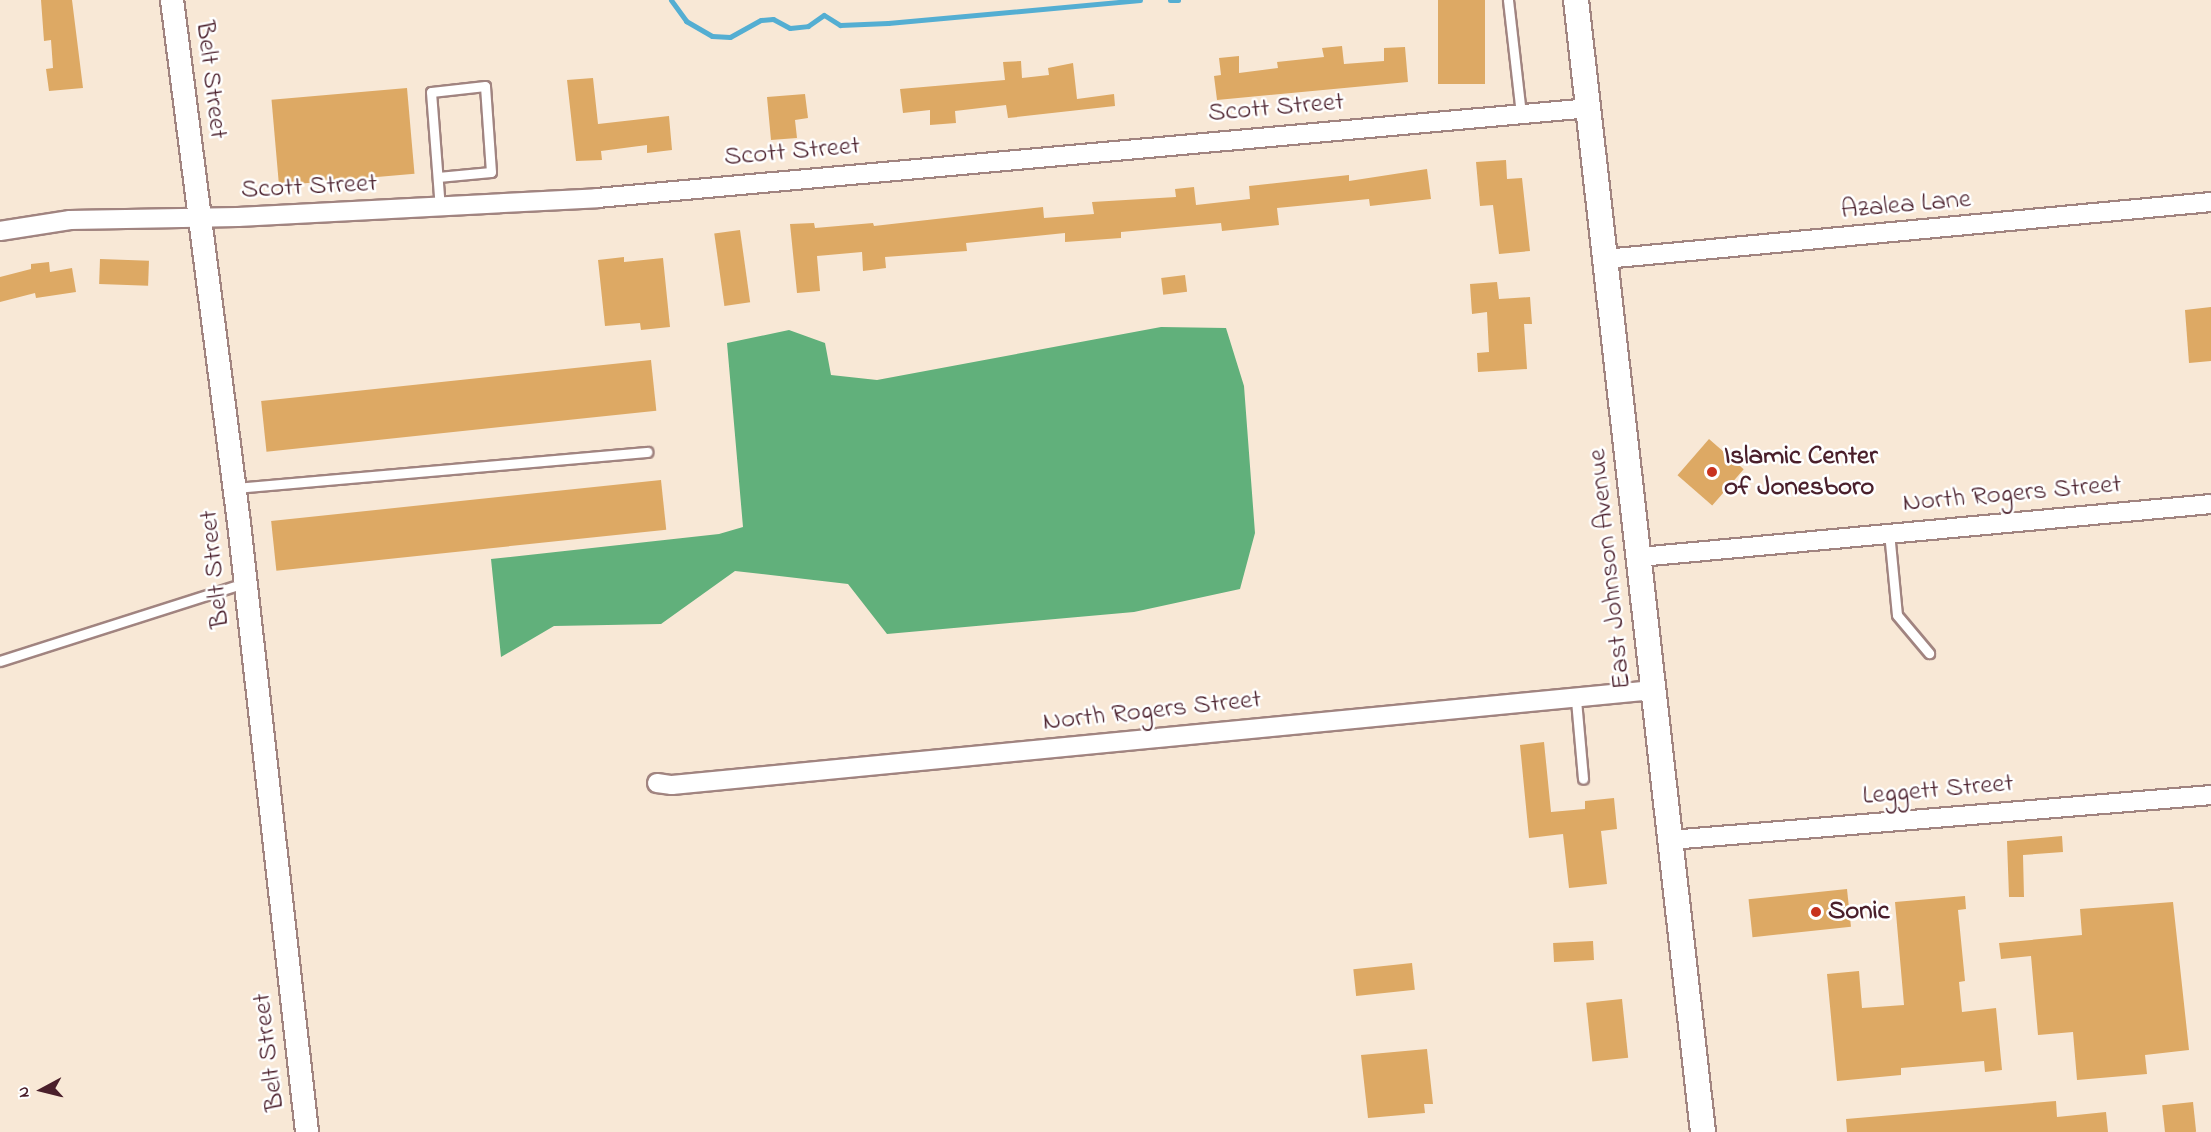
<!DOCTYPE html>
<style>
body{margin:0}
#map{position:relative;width:2211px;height:1132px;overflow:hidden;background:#f8e8d6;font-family:"Indie Flower",sans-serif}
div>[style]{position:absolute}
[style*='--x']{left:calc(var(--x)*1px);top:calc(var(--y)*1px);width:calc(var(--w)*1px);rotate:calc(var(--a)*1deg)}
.forest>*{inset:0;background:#61b07b}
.stream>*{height:5px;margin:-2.5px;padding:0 2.5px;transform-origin:2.5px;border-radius:2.5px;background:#54aed2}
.building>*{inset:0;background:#dda964;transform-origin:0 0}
.roads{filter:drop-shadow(2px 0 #a18480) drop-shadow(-2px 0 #a18480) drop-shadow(0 2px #a18480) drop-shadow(0 -2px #a18480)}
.service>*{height:9px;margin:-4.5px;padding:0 4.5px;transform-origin:4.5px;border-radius:4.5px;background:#fff}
.minor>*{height:18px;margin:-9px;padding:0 9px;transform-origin:9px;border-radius:9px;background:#fff}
.tertiary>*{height:22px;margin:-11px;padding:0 11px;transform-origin:11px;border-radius:11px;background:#fff}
.secondary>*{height:24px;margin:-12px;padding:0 12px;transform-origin:12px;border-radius:12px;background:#fff}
.dots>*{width:16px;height:16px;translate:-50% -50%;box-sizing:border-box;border:3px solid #fff;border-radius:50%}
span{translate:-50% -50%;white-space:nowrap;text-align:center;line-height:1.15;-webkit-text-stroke:5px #fff;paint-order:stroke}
.street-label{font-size:27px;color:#4a1f2b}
.poi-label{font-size:27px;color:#4a1f2b;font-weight:700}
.left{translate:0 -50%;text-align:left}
.north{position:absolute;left:12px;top:1060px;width:60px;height:60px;-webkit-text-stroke:4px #fff;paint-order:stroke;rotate:263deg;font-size:16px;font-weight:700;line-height:24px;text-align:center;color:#4a1f2b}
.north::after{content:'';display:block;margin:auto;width:21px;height:27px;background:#4a1f2b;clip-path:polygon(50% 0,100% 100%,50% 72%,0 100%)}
</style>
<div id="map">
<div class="forest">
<div style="clip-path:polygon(1161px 327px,1226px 328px,1244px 386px,1255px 533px,1240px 589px,1134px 612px,887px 634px,848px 584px,735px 571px,661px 624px,554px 626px,501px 657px,491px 559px,719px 534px,743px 527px,727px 343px,789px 330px,825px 343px,831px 375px,877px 380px)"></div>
</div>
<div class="stream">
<div style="--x:671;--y:0;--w:26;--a:54"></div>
<div style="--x:686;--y:21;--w:30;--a:30"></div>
<div style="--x:712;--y:36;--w:18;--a:3"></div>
<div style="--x:730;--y:37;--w:35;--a:-29"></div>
<div style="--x:761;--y:20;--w:12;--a:-5"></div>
<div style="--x:773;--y:19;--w:19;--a:28"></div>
<div style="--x:790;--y:28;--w:18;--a:-6"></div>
<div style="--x:808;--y:26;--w:19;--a:-35"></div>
<div style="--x:824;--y:15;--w:19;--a:32"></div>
<div style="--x:840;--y:25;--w:48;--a:-2.4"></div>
<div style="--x:888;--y:23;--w:253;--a:-5.2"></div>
<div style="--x:1170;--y:0;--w:8;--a:0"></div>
</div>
<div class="building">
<div style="clip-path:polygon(41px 0,72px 0,83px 88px,49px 91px,46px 69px,53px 68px,51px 40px,44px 41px)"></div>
<div style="left:1438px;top:0;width:47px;height:84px"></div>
<div style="clip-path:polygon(1342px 46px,1344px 64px,1384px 61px,1384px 48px,1405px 47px,1408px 82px,1217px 100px,1214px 76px,1221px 75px,1219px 58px,1239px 56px,1239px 73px,1278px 68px,1277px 62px,1324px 57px,1322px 48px)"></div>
<div style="clip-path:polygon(1021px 61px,1022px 78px,1049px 75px,1048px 68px,1073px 63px,1077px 99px,1114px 94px,1115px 106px,1008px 118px,1006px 105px,955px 111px,956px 123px,930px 125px,930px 110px,903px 113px,900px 89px,1005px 80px,1003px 62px)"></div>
<div style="clip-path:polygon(593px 78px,598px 124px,669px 116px,672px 150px,647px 153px,647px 145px,601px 151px,602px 160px,576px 161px,567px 80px)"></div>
<div style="left:407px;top:88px;width:86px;height:136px;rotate:85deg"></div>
<div style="clip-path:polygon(805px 94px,808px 118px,795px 120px,797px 138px,771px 140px,767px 97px)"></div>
<div style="clip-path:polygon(1506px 160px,1507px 179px,1522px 178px,1530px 251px,1499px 254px,1493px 205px,1480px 206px,1476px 162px)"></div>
<div style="clip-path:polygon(1427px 169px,1431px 199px,1370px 206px,1369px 199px,1277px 208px,1279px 225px,1222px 231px,1221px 223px,1121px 232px,1121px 238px,1065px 242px,1065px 233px,966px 243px,967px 251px,885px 257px,886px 268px,863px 271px,862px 252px,817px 256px,820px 291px,797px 293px,790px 224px,814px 223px,815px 228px,873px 223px,874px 226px,1043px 207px,1044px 218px,1094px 214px,1092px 202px,1176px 197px,1175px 189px,1194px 187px,1196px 205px,1250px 199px,1249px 186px,1349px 175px,1349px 181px)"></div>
<div style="left:740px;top:230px;width:73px;height:26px;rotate:82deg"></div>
<div style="clip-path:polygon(624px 257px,624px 262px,663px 258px,670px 327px,641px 330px,640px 323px,605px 326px,598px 260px)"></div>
<div style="left:100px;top:259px;width:49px;height:25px;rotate:2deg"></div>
<div style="clip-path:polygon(49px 262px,50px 272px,72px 268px,76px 292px,36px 298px,35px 293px,0 302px,0 277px,31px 269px,31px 264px)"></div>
<div style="left:1185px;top:275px;width:17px;height:24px;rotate:83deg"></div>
<div style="clip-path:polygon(1497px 282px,1499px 299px,1530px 297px,1532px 324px,1524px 324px,1527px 369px,1478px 372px,1477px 353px,1489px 352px,1487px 312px,1472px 314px,1470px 284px)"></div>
<div style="clip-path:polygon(2211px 307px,2211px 361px,2189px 363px,2185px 310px)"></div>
<div style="left:651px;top:360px;width:51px;height:392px;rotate:84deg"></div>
<div style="left:1709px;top:439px;width:46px;height:48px;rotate:41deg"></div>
<div style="left:661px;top:480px;width:50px;height:392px;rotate:84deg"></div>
<div style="clip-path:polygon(1544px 742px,1551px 812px,1585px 809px,1585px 801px,1614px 798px,1617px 829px,1601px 831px,1607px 884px,1569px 888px,1563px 834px,1529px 838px,1520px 745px)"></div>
<div style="clip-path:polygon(2062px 836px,2063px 852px,2023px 855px,2024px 897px,2009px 897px,2007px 841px)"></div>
<div style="left:1847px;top:889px;width:38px;height:99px;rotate:84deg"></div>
<div style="clip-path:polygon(1965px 896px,1966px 909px,1958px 910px,1965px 981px,1959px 982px,1962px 1012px,1996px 1008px,2002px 1070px,1985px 1072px,1984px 1061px,1901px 1068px,1901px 1075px,1837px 1081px,1827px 974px,1859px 971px,1862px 1008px,1904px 1005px,1895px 902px)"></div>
<div style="clip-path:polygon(2173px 902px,2189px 1050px,2145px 1055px,2147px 1074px,2077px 1080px,2073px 1032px,2038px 1035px,2031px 956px,2001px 959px,1999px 943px,2082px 935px,2080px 909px)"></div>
<div style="left:1593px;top:941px;width:19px;height:40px;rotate:87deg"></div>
<div style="left:1412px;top:963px;width:27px;height:59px;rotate:84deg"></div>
<div style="left:1622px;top:999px;width:59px;height:36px;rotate:84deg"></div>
<div style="clip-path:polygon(1427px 1049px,1433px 1104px,1424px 1104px,1425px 1113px,1368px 1118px,1361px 1055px)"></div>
<div style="clip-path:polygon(2056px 1101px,2057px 1117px,2106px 1112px,2108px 1132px,1847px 1132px,1846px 1119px)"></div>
<div style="left:2193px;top:1102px;width:30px;height:31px;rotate:84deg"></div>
</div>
<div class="roads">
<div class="service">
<div style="--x:1508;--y:0;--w:115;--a:83.5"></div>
<div style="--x:438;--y:177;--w:53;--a:-5.4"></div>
<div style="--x:491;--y:172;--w:86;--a:-94"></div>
<div style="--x:485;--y:86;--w:54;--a:173.7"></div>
<div style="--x:431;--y:92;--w:116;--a:85.6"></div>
<div style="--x:234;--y:488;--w:415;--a:-5"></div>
<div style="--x:1889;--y:532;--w:83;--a:84.5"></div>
<div style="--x:1897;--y:615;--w:50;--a:49.9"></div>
<div style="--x:0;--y:661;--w:257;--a:-17.7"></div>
<div style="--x:1576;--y:700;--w:79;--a:84.9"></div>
</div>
<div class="minor">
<div style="--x:0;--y:231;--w:71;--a:-8.9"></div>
<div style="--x:70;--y:220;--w:168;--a:-1"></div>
<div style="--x:238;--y:217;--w:360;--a:-3"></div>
<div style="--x:597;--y:198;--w:996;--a:-5.18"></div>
<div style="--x:1605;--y:259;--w:609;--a:-5.37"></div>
<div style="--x:1640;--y:557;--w:573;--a:-5.3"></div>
<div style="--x:657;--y:783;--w:15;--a:8"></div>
<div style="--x:672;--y:785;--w:986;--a:-5.53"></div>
<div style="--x:1671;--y:840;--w:542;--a:-4.76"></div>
</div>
<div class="tertiary">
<div style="--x:172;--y:0;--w:527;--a:82.7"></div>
<div style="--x:239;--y:523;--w:613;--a:83.63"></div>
</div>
<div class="secondary">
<div style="--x:1576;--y:0;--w:1139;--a:83.6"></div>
</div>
</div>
<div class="dots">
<div style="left:1712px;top:472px;background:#c8321e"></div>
<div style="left:1816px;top:912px;background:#c8321e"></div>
</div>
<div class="street-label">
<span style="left:211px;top:80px;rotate:83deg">Belt Street</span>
<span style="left:1276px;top:108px;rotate:-5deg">Scott Street</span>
<span style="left:792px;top:152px;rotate:-5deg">Scott Street</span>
<span style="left:309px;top:187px;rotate:-3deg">Scott Street</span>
<span style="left:1906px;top:205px;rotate:-5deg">Azalea Lane</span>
<span style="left:2012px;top:494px;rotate:-5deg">North Rogers Street</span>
<span style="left:215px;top:569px;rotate:-96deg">Belt Street</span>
<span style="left:1610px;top:569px;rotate:-96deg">East Johnson Avenue</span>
<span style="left:1152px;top:711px;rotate:-6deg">North Rogers Street</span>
<span style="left:1938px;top:790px;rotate:-5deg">Leggett Street</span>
<span style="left:269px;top:1052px;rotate:-97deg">Belt Street</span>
</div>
<div class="poi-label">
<span class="left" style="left:1724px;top:472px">Islamic Center<br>of Jonesboro</span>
<span class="left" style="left:1828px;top:912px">Sonic</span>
</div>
<div class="north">N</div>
</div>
